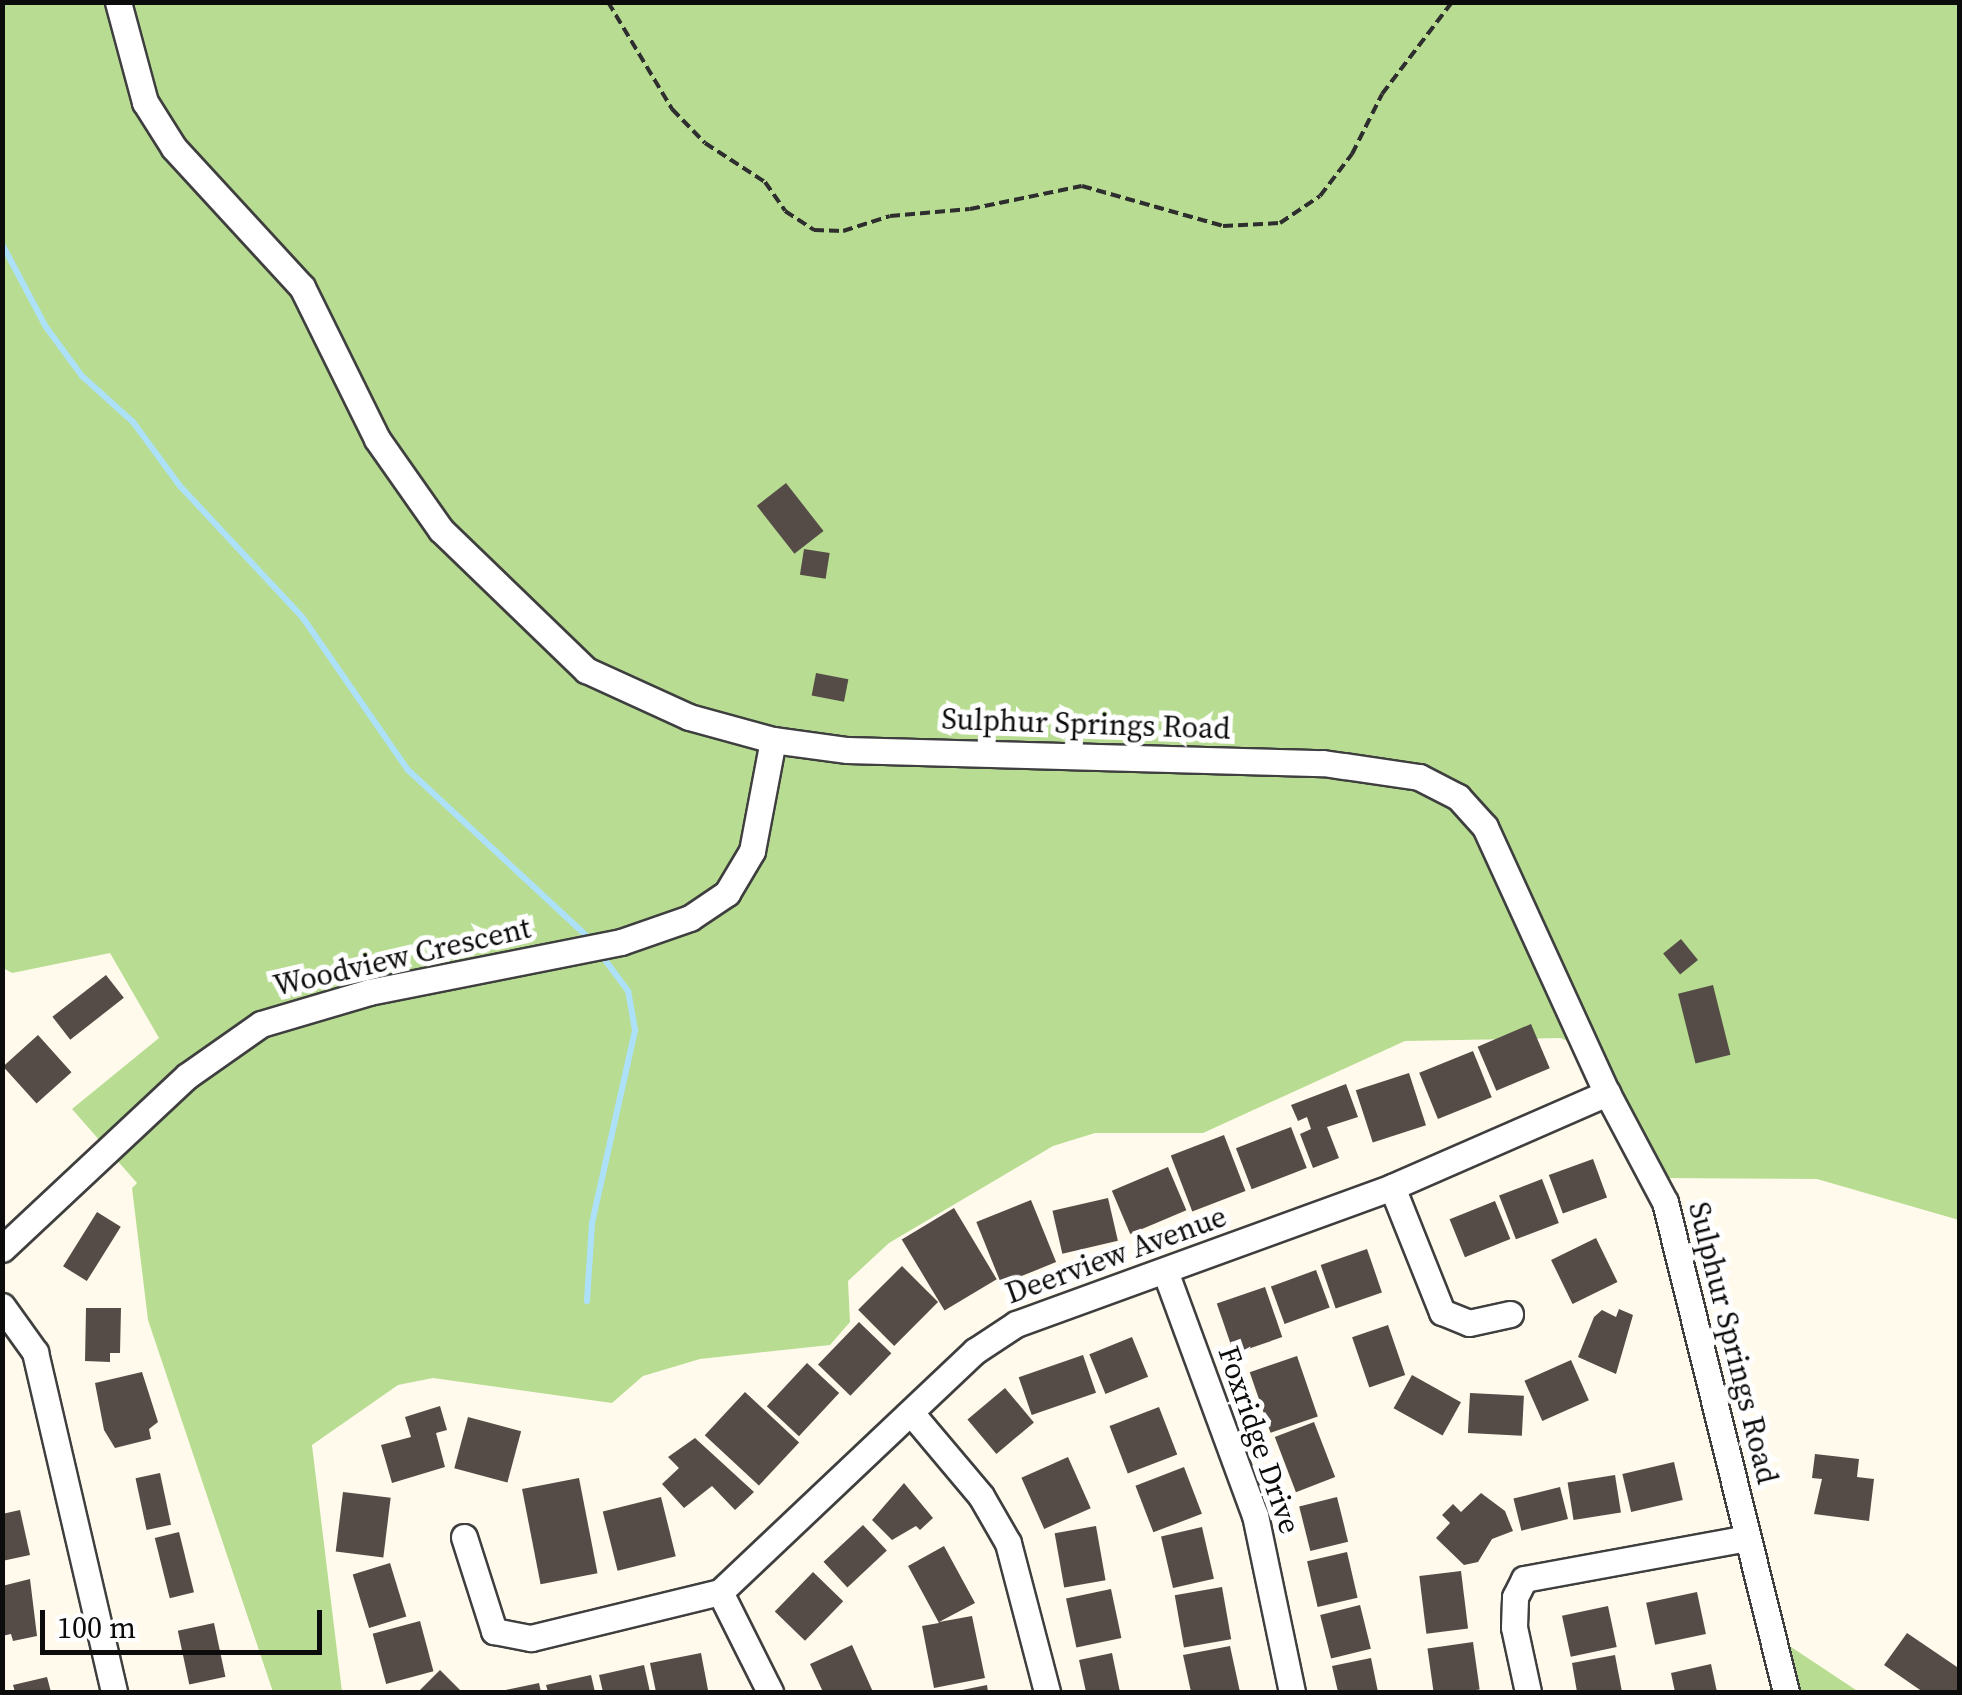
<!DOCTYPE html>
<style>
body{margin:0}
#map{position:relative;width:1962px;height:1695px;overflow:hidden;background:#fffaeb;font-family:"Source Serif 4",serif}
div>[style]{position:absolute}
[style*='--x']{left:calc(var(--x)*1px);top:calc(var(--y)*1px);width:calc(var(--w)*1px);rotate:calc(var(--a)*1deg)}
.forest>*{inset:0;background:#b8dd92}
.stream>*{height:6px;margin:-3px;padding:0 3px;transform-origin:3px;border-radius:3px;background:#ade1f9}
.building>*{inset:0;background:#554c48;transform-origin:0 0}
.path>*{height:4px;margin-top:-2px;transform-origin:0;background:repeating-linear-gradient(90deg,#2e2e2e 0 10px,transparent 0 15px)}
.roads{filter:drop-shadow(2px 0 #3f3f3f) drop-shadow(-2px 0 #3f3f3f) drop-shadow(0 2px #3f3f3f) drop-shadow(0 -2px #3f3f3f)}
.minor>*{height:25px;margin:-12.5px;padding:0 12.5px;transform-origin:12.5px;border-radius:12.5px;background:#fff}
span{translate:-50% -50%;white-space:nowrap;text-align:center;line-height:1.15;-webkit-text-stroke:10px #fff;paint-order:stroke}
.street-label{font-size:30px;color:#0c0c0c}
.frame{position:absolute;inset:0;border:5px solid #0c0c0c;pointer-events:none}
.scale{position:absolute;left:40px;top:1610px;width:282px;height:45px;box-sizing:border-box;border:5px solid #0c0c0c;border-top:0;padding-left:12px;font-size:30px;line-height:35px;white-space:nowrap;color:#0c0c0c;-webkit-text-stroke:8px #fff;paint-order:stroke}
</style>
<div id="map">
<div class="forest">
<div style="clip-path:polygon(3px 3px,1959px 3px,1959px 1220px,1817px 1179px,1660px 1178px,1599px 1056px,1561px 1038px,1405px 1041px,1203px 1133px,1095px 1133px,1053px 1146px,889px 1243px,848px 1281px,850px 1322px,830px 1345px,700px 1359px,643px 1376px,612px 1403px,433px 1378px,398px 1385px,312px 1445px,342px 1692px,273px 1692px,148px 1320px,132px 1188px,137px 1183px,72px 1109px,159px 1038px,110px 953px,12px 973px,3px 968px)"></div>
<div style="clip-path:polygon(1782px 1641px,1859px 1692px,1796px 1692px)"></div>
</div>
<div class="stream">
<div style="--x:2;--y:244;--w:94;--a:62.1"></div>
<div style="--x:46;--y:327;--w:61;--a:53.7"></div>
<div style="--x:82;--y:376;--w:69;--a:42"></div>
<div style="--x:133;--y:422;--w:79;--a:53.7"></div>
<div style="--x:180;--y:486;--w:180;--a:47"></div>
<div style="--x:303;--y:618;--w:183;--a:55.4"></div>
<div style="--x:407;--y:769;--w:253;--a:42.9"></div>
<div style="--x:587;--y:1301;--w:78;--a:-86.3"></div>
<div style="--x:592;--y:1223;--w:198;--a:-77.4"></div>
<div style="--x:635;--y:1030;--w:40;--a:-100"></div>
<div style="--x:628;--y:991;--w:49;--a:-126.6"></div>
</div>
<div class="building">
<div style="left:786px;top:483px;width:61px;height:37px;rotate:52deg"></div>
<div style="left:804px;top:549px;width:26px;height:26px;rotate:9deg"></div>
<div style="left:816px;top:673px;width:33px;height:23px;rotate:11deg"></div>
<div style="left:1681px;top:939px;width:27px;height:23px;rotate:51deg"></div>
<div style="left:106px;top:975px;width:29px;height:68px;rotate:52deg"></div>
<div style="left:1713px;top:985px;width:72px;height:36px;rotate:76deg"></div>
<div style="left:1531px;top:1024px;width:48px;height:58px;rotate:67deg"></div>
<div style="left:38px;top:1035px;width:50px;height:47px;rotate:48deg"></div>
<div style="left:1473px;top:1051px;width:50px;height:58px;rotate:68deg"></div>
<div style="left:1409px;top:1073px;width:55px;height:56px;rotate:72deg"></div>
<div style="clip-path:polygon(1346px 1084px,1358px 1117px,1327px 1127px,1339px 1158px,1313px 1168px,1300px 1134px,1311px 1129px,1307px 1117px,1298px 1121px,1291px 1105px)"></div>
<div style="left:1291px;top:1127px;width:44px;height:59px;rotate:69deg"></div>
<div style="left:1224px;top:1135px;width:60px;height:57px;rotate:69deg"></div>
<div style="left:1593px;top:1159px;width:41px;height:47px;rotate:70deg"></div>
<div style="left:1168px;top:1167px;width:47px;height:61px;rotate:67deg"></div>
<div style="left:1542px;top:1179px;width:47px;height:46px;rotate:69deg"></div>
<div style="left:1108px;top:1198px;width:44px;height:57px;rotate:77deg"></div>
<div style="left:1031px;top:1200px;width:67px;height:59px;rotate:68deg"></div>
<div style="left:1495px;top:1201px;width:41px;height:49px;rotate:68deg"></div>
<div style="left:954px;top:1208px;width:83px;height:61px;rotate:59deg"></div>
<div style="left:97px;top:1212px;width:28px;height:64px;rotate:32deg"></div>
<div style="left:1596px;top:1238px;width:49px;height:50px;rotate:64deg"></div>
<div style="left:1367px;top:1249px;width:46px;height:49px;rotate:71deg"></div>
<div style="left:902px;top:1266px;width:51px;height:62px;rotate:45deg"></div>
<div style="left:1316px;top:1270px;width:40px;height:48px;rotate:70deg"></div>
<div style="left:1265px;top:1287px;width:53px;height:51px;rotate:71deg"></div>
<div style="clip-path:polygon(86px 1308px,121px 1308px,120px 1353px,110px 1353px,110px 1362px,85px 1361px)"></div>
<div style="clip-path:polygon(1619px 1309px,1633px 1315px,1616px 1374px,1578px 1357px,1594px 1317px,1602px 1310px,1616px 1317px)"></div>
<div style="left:859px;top:1322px;width:45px;height:59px;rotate:44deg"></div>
<div style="left:1388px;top:1325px;width:53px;height:38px;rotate:71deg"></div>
<div style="left:1132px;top:1337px;width:43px;height:46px;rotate:68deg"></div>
<div style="left:1083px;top:1355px;width:40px;height:68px;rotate:71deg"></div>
<div style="left:1297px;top:1356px;width:64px;height:50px;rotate:71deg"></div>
<div style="left:1571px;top:1360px;width:44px;height:51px;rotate:66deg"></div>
<div style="left:807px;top:1363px;width:44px;height:59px;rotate:43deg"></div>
<div style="clip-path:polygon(142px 1372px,158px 1422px,149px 1429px,151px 1439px,115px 1448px,104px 1430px,95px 1383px)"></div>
<div style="left:1412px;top:1375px;width:56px;height:38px;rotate:29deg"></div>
<div style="left:1005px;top:1388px;width:45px;height:49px;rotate:50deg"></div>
<div style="left:745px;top:1392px;width:74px;height:59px;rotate:43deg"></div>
<div style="left:1470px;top:1393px;width:54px;height:40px;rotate:3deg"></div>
<div style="clip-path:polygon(440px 1406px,447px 1430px,436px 1433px,445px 1467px,392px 1483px,381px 1445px,411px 1437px,405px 1417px)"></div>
<div style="left:1159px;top:1407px;width:51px;height:53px;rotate:69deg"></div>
<div style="left:468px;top:1417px;width:55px;height:53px;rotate:15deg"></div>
<div style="left:1314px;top:1422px;width:59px;height:42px;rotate:69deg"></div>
<div style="clip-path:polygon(695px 1438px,754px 1492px,735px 1510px,712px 1486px,684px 1508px,662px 1484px,679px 1468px,668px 1457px)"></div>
<div style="clip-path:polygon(1815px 1454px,1859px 1459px,1857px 1477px,1874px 1479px,1869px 1521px,1814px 1514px,1822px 1479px,1812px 1478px)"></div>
<div style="left:1068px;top:1457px;width:56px;height:51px;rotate:66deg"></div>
<div style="left:1674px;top:1462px;width:39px;height:53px;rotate:77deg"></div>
<div style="left:1184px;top:1467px;width:50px;height:52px;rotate:69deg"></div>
<div style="left:160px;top:1473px;width:53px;height:25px;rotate:78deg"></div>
<div style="left:1615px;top:1475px;width:38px;height:48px;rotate:81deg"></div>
<div style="left:579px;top:1478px;width:97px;height:58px;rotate:79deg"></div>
<div style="clip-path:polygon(904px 1483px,933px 1518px,920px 1530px,916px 1526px,892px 1540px,872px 1520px)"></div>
<div style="left:1560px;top:1487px;width:33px;height:48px;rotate:76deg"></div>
<div style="left:343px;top:1492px;width:48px;height:60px;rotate:7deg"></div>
<div style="clip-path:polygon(1481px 1493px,1505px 1511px,1513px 1531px,1492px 1539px,1478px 1562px,1464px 1565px,1436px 1538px,1450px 1523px,1442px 1515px,1453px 1504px,1461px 1512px)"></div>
<div style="left:661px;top:1497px;width:61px;height:60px;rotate:76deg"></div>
<div style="left:1337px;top:1497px;width:46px;height:39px;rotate:76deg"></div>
<div style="clip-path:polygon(20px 1510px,30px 1555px,2px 1561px,2px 1514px)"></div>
<div style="left:863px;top:1525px;width:35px;height:54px;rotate:47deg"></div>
<div style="left:1096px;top:1526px;width:55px;height:42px;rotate:80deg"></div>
<div style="left:1202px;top:1527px;width:53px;height:42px;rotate:77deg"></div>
<div style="left:179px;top:1532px;width:62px;height:25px;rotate:76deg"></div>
<div style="clip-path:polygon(944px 1546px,975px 1603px,939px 1622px,972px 1616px,985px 1678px,934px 1688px,922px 1626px,939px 1623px,908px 1566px)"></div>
<div style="left:1347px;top:1552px;width:47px;height:41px;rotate:77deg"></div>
<div style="left:390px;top:1563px;width:56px;height:39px;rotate:73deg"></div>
<div style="left:1461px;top:1571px;width:58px;height:42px;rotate:83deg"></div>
<div style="left:813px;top:1572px;width:42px;height:55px;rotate:44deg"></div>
<div style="clip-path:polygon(30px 1579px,37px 1636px,13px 1641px,11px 1634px,2px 1636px,2px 1586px)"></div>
<div style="left:1222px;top:1587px;width:53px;height:48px;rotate:80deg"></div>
<div style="left:1111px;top:1589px;width:50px;height:46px;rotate:78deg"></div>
<div style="left:1697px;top:1592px;width:43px;height:52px;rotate:78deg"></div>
<div style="left:1360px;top:1605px;width:45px;height:41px;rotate:76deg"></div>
<div style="left:1608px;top:1606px;width:42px;height:47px;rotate:78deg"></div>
<div style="left:420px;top:1621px;width:52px;height:49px;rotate:75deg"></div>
<div style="left:214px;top:1623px;width:55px;height:37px;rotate:78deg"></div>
<div style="clip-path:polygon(1907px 1633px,1960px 1669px,1960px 1692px,1923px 1692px,1884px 1665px)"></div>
<div style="left:1473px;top:1642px;width:48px;height:46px;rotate:82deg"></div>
<div style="clip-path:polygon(852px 1645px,873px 1692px,823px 1692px,810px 1664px)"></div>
<div style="clip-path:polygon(1230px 1646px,1240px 1692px,1191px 1692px,1183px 1655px)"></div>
<div style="clip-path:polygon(701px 1653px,708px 1690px,656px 1692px,650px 1663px)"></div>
<div style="clip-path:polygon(1112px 1653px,1120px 1692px,1086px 1692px,1079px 1660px)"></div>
<div style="clip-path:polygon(1615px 1655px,1622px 1692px,1577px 1692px,1572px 1663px)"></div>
<div style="clip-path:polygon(1371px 1658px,1378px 1692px,1338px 1692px,1332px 1666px)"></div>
<div style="clip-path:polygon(1711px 1664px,1717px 1692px,1675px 1692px,1671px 1673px)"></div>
<div style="clip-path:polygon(644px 1665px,650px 1692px,603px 1692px,599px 1675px)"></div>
<div style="clip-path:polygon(440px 1670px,462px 1692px,418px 1692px)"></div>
<div style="clip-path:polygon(591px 1675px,595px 1692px,548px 1692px,546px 1685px)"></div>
<div style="clip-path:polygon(47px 1677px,51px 1692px,15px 1692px,13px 1685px)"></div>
<div style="clip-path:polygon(539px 1683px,541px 1692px,501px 1692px,501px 1691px)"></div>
<div style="clip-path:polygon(987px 1685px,988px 1692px,957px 1692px,957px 1691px)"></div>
</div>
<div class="path">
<div style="--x:608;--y:2;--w:125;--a:59.1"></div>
<div style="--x:672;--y:109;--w:47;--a:45.9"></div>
<div style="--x:705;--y:143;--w:72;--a:33"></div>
<div style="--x:765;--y:182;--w:35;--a:55"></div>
<div style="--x:785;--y:211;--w:35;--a:33"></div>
<div style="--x:814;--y:230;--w:29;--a:2"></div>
<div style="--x:843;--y:231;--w:49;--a:-17.7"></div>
<div style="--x:890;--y:216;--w:80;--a:-5"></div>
<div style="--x:970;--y:209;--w:114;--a:-11.6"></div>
<div style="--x:1082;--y:186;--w:147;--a:15.8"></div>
<div style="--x:1223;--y:226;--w:57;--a:-3"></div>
<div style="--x:1280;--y:223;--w:48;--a:-34"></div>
<div style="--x:1320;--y:196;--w:53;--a:-52.7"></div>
<div style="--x:1352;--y:154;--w:67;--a:-63.4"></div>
<div style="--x:1382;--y:94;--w:116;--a:-52.7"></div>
</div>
<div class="roads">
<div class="minor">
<div style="--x:118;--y:2;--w:104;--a:74.9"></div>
<div style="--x:145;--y:102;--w:54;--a:57.8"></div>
<div style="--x:174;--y:148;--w:189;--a:47.4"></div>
<div style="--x:302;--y:287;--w:169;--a:63.7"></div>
<div style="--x:377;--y:439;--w:111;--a:54.9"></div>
<div style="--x:441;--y:530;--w:202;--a:44"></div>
<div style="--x:586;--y:670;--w:113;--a:24.5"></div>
<div style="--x:689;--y:717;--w:87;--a:15.3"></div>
<div style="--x:773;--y:740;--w:75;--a:7.7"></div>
<div style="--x:847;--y:750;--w:476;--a:1.6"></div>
<div style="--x:1323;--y:763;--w:97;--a:8.3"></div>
<div style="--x:1419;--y:777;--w:44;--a:27.1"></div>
<div style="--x:1458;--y:797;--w:40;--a:48"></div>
<div style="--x:1485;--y:827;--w:293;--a:65.4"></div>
<div style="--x:1607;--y:1093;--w:123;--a:62"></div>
<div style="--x:1665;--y:1202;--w:505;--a:76.13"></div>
<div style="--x:1392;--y:1187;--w:135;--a:68.2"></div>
<div style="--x:1442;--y:1312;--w:29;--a:22"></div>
<div style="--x:1469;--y:1323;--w:42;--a:-12.4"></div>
<div style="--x:2;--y:1249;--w:253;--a:-43.1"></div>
<div style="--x:187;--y:1076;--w:90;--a:-35.1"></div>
<div style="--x:261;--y:1024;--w:113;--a:-16.5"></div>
<div style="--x:369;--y:992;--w:257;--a:-11.2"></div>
<div style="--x:621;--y:942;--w:73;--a:-19.2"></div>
<div style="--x:690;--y:918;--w:45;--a:-34"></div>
<div style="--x:727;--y:893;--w:49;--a:-59.2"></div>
<div style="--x:752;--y:851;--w:113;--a:-79.3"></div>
<div style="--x:1165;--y:1271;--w:260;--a:69.8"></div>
<div style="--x:1255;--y:1515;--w:181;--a:78.2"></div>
<div style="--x:2;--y:1306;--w:57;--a:54.3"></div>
<div style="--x:35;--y:1352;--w:349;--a:76.9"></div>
<div style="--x:912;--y:1414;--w:107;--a:49.9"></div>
<div style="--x:981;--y:1496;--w:54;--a:60.1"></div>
<div style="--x:1008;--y:1543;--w:154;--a:75.3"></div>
<div style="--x:464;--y:1537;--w:99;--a:72.3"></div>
<div style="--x:494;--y:1631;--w:38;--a:11"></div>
<div style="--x:531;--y:1638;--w:195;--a:-13.7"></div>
<div style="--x:720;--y:1592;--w:351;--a:-43.4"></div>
<div style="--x:975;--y:1351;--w:49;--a:-33.4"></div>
<div style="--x:1016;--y:1324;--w:400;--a:-20"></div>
<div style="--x:1392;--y:1187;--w:235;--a:-23.6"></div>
<div style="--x:720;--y:1592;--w:112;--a:63.4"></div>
<div style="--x:1528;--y:1692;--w:66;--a:-102.2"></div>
<div style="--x:1514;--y:1627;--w:30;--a:-88"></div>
<div style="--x:1515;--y:1597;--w:20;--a:-63"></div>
<div style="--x:1524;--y:1579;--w:227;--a:-10.4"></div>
</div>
</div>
<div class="street-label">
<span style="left:1086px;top:724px;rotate:2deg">Sulphur Springs Road</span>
<span style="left:402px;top:957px;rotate:-13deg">Woodview Crescent</span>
<span style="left:1116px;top:1255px;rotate:-20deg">Deerview Avenue</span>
<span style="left:1733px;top:1343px;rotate:76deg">Sulphur Springs Road</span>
<span style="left:1259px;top:1440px;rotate:71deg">Foxridge Drive</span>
</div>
<div class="frame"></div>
<div class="scale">100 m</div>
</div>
